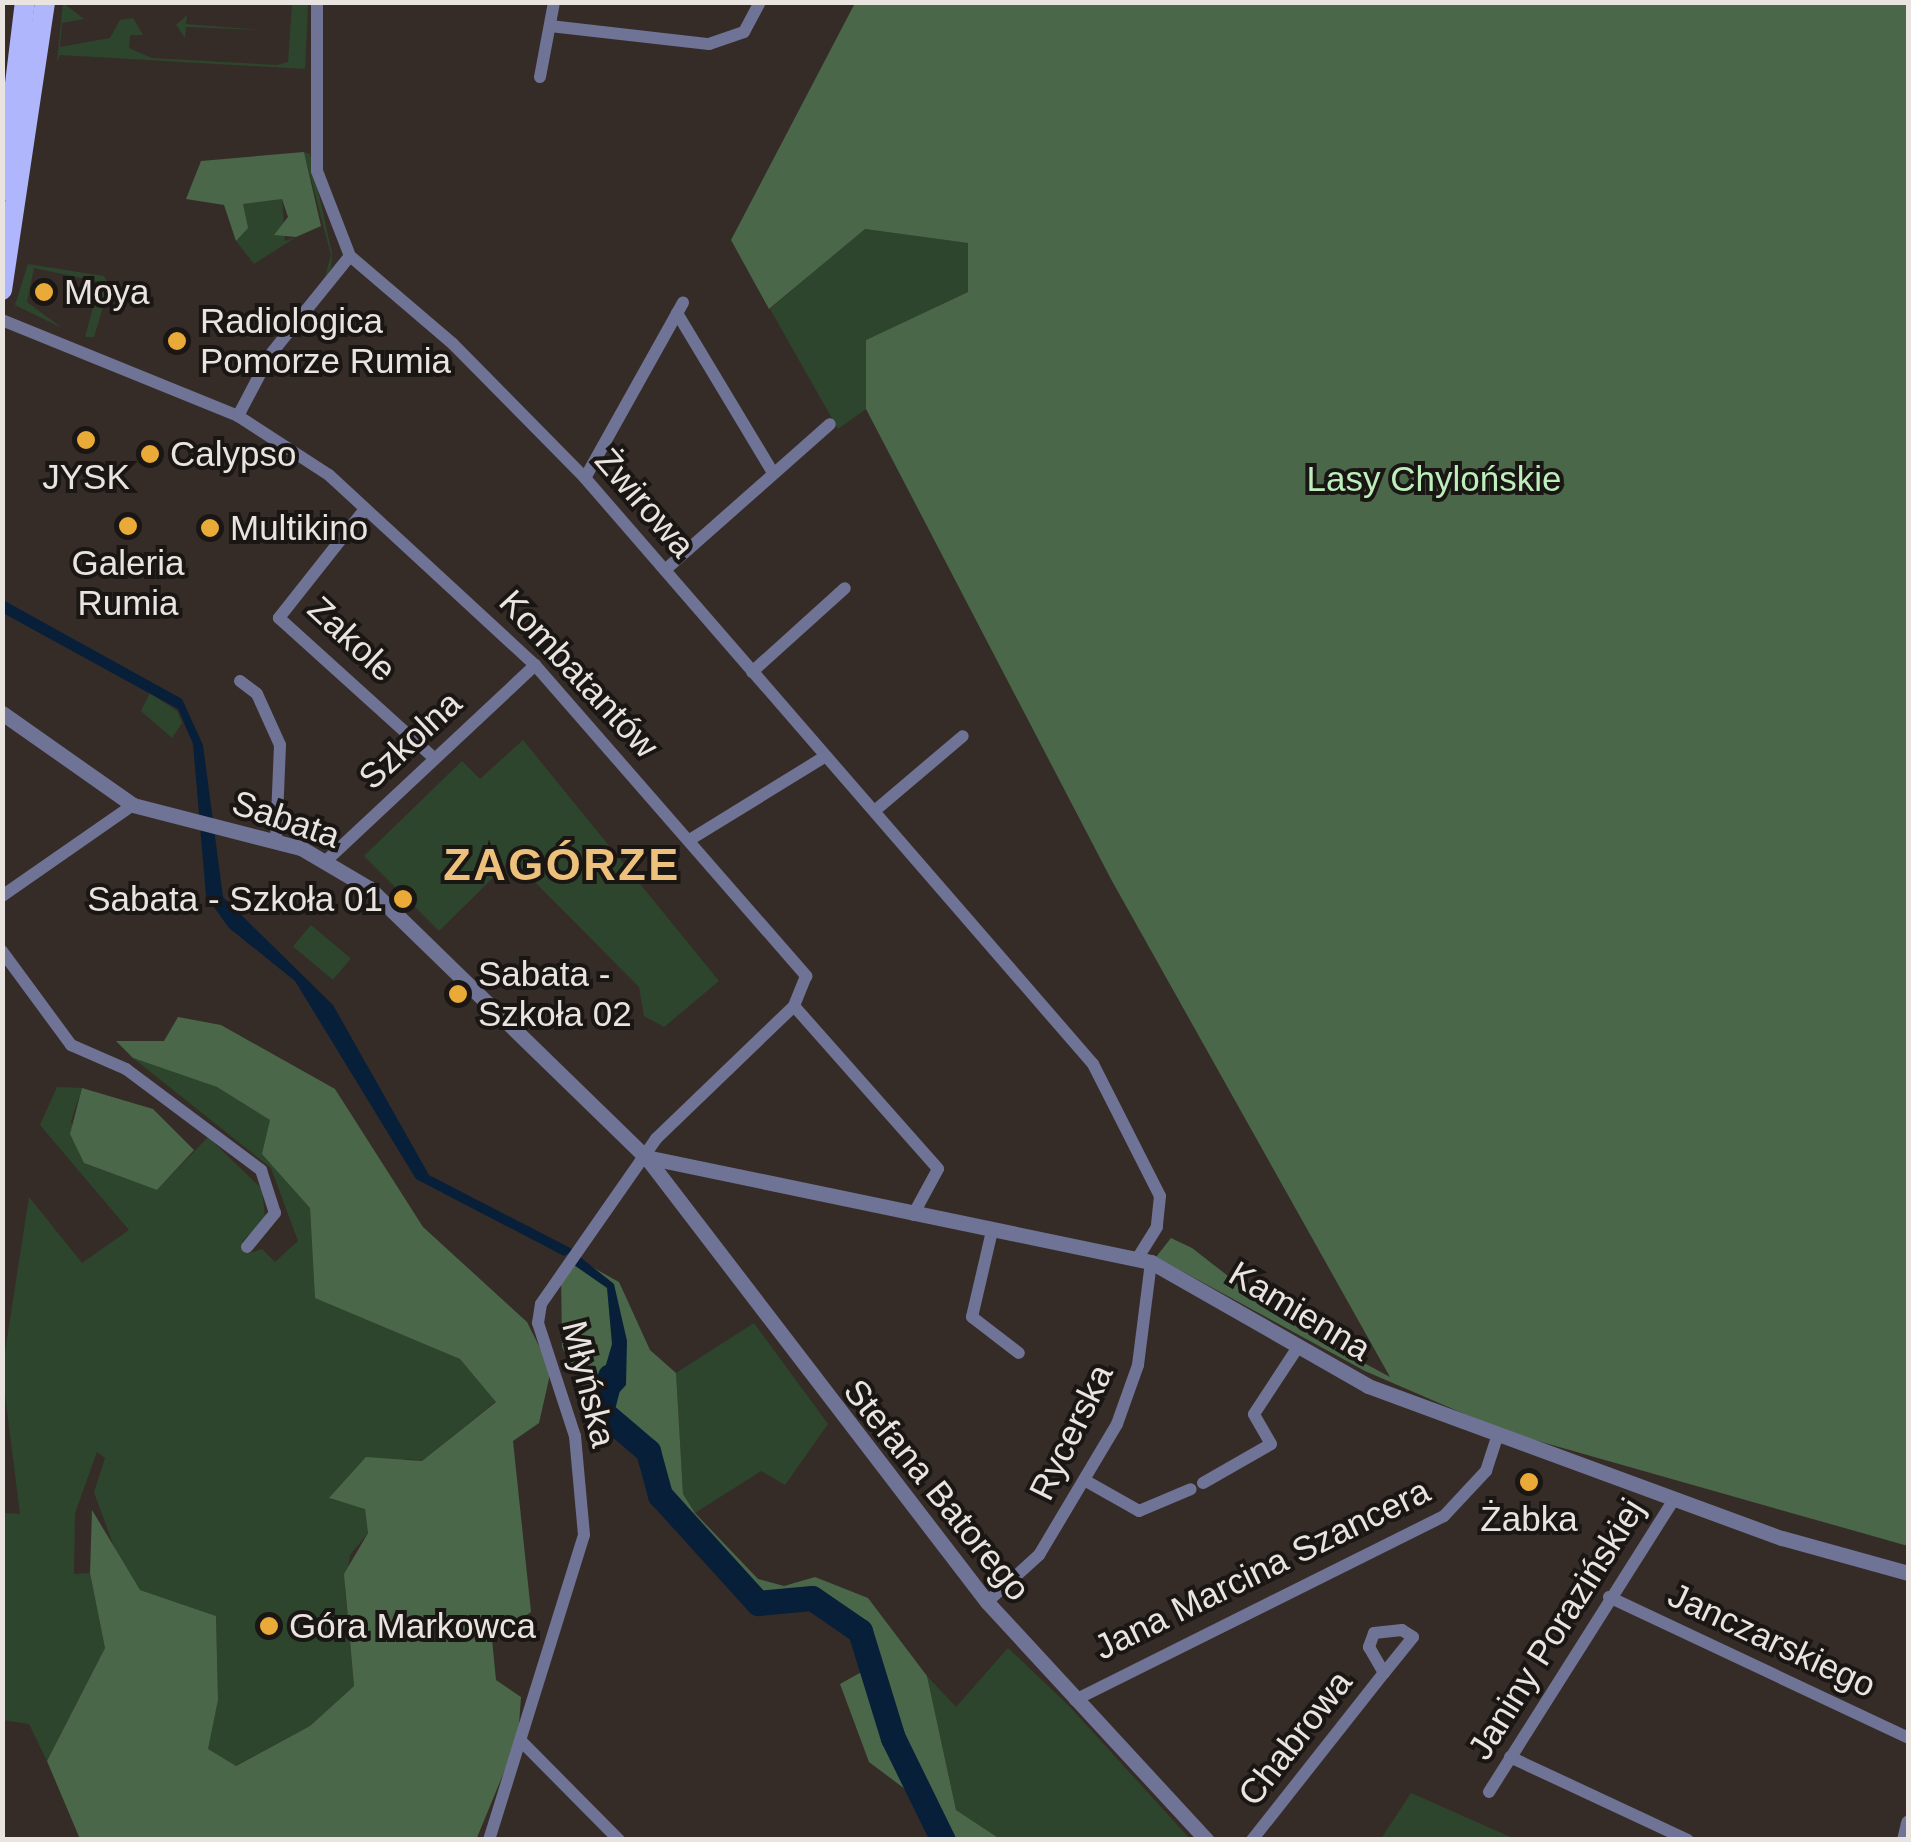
<!DOCTYPE html>
<meta charset="utf-8">
<style>
body{margin:0}
#map{position:relative;width:1911px;height:1842px;overflow:hidden;background:#362c27;font-family:Arial,sans-serif}
div>[style]{position:absolute}
[style*='--x']{left:calc(var(--x)*1px);top:calc(var(--y)*1px);width:calc(var(--w)*1px);rotate:calc(var(--a)*1deg)}
.green>*{inset:0;background:#2d452d;transform-origin:0 0}
.forest>*{inset:0;background:#4a6749}
.water>*{inset:0;background:#071f39}
.river>*{height:25px;margin:-12.5px;padding:0 12.5px;transform-origin:12.5px;border-radius:12.5px;background:#071f39}
.minor>*{height:12px;margin:-6px;padding:0 6px;transform-origin:6px;border-radius:6px;background:#6f7395}
.tertiary>*{height:15px;margin:-7.5px;padding:0 7.5px;transform-origin:7.5px;border-radius:7.5px;background:#6f7395}
.primary>*{height:20px;margin:-10px;padding:0 10px;transform-origin:10px;border-radius:10px;background:#b0b6fc}
.dots>*{width:28px;height:28px;translate:-50% -50%;box-sizing:border-box;border:5px solid #1a1614;border-radius:50%}
span{translate:-50% -50%;white-space:nowrap;text-align:center;line-height:1.15;-webkit-text-stroke:8px #1a1614;paint-order:stroke}
.poi-label{font-size:35px;color:#eae4e0}
.left{translate:0 -50%;text-align:left}
.right{translate:-100% -50%;text-align:right}
.park-label{font-size:35px;color:#bcefbb}
.street-label{font-size:35px;color:#eae4e0}
.district-label{font-size:45px;color:#edc17c;font-weight:700;letter-spacing:2.5px}
.frame{position:absolute;inset:0;border:5px solid #eae4e0;pointer-events:none}
</style>
<div id="map">
<div class="green">
<div style="clip-path:polygon(63px 3px,84px 19px,62px 23px,60px 47px,110px 38px,120px 20px,133px 18px,143px 35px,130px 35px,129px 48px,152px 58px,277px 65px,288px 62px,292px 3px,308px 3px,305px 69px,60px 55px,57px 62px)"></div>
<div style="clip-path:polygon(187px 15px,186px 24px,264px 30px,186px 27px,185px 38px,176px 25px)"></div>
<div style="clip-path:polygon(304px 152px,310px 154px,332px 253px,331px 268px,325px 277px,331px 255px)"></div>
<div style="clip-path:polygon(253px 199px,282px 199px,285px 241px,296px 237px,254px 264px,236px 241px,242px 204px)"></div>
<div style="clip-path:polygon(864px 229px,968px 243px,968px 292px,866px 340px,866px 409px,838px 429px,770px 309px)"></div>
<div style="clip-path:polygon(28px 264px,104px 276px,109px 287px,94px 337px,85px 337px,100px 282px,34px 268px,27px 302px,62px 328px,15px 305px)"></div>
<div style="clip-path:polygon(150px 693px,177px 711px,182px 723px,172px 738px,141px 711px)"></div>
<div style="clip-path:polygon(523px 740px,719px 981px,664px 1027px,644px 1016px,639px 987px,512px 859px,439px 931px,364px 856px,462px 761px,480px 779px)"></div>
<div style="left:311px;top:925px;width:52px;height:28px;rotate:40deg"></div>
<div style="clip-path:polygon(133px 1058px,217px 1087px,271px 1120px,263px 1154px,310px 1208px,315px 1297px,460px 1359px,496px 1401px,422px 1461px,406px 1459px,330px 1499px,365px 1508px,368px 1533px,350px 1555px,345px 1590px,354px 1686px,310px 1726px,235px 1766px,207px 1750px,218px 1700px,216px 1616px,140px 1590px,122px 1569px,94px 1492px,105px 1458px,97px 1452px,75px 1513px,74px 1574px,90px 1573px,105px 1648px,47px 1761px,29px 1724px,3px 1720px,2px 1513px,20px 1514px,2px 1371px,29px 1197px,82px 1263px,129px 1230px,40px 1125px,57px 1087px,82px 1088px,71px 1121px,84px 1163px,157px 1190px,208px 1137px,262px 1189px,265px 1217px,242px 1242px,250px 1253px,262px 1249px,275px 1262px,298px 1241px,271px 1168px)"></div>
<div style="clip-path:polygon(754px 1323px,828px 1424px,785px 1485px,761px 1471px,695px 1513px,683px 1494px,676px 1373px)"></div>
<div style="clip-path:polygon(1008px 1648px,1070px 1707px,1190px 1839px,1000px 1839px,956px 1810px,927px 1676px,956px 1707px)"></div>
<div style="clip-path:polygon(1411px 1793px,1515px 1839px,1381px 1839px)"></div>
</div>
<div class="forest">
<div style="clip-path:polygon(855px 3px,1908px 3px,1908px 1546px,1506px 1432px,1365px 1371px,1156px 1257px,1171px 1238px,1192px 1248px,1286px 1321px,1390px 1377px,1112px 881px,866px 409px,866px 340px,968px 292px,968px 243px,865px 229px,769px 309px,731px 240px)"></div>
<div style="clip-path:polygon(304px 152px,321px 226px,296px 237px,274px 235px,288px 217px,282px 199px,243px 204px,248px 228px,236px 241px,224px 205px,186px 199px,201px 161px)"></div>
<div style="clip-path:polygon(178px 1017px,221px 1025px,335px 1089px,423px 1227px,527px 1322px,551px 1370px,539px 1423px,513px 1441px,531px 1612px,492px 1639px,496px 1680px,521px 1697px,518px 1738px,476px 1840px,80px 1839px,47px 1761px,105px 1648px,90px 1573px,92px 1510px,140px 1590px,216px 1616px,218px 1700px,208px 1749px,236px 1766px,310px 1726px,354px 1686px,344px 1574px,368px 1533px,365px 1509px,329px 1498px,366px 1457px,422px 1461px,496px 1402px,460px 1359px,315px 1298px,310px 1208px,262px 1154px,270px 1120px,217px 1087px,133px 1058px,116px 1041px,164px 1041px)"></div>
<div style="clip-path:polygon(82px 1088px,153px 1109px,194px 1150px,157px 1190px,84px 1163px,70px 1134px)"></div>
<div style="clip-path:polygon(574px 1257px,619px 1282px,650px 1350px,676px 1373px,683px 1494px,695px 1513px,758px 1579px,784px 1586px,815px 1577px,868px 1598px,927px 1676px,956px 1810px,1000px 1839px,932px 1839px,909px 1792px,869px 1762px,840px 1684px,865px 1670px,857px 1626px,816px 1600px,755px 1598px,658px 1503px,634px 1429px,592px 1404px,562px 1347px,561px 1273px)"></div>
</div>
<div class="water">
<div style="clip-path:polygon(3px 600px,182px 699px,203px 745px,223px 897px,333px 1005px,429px 1175px,574px 1250px,564px 1256px,416px 1179px,295px 981px,229px 928px,206px 896px,193px 744px,178px 709px,3px 613px)"></div>
<div style="clip-path:polygon(580px 1257px,614px 1284px,627px 1341px,626px 1385px,606px 1407px,599px 1389px,612px 1344px,607px 1288px,574px 1265px)"></div>
</div>
<div class="river">
<div style="--x:610;--y:1376;--w:36;--a:104"></div>
<div style="--x:601;--y:1411;--w:62;--a:40.4"></div>
<div style="--x:648;--y:1451;--w:46;--a:74.7"></div>
<div style="--x:660;--y:1495;--w:146;--a:47.8"></div>
<div style="--x:758;--y:1603;--w:54;--a:-5.3"></div>
<div style="--x:812;--y:1598;--w:58;--a:34.5"></div>
<div style="--x:860;--y:1631;--w:112;--a:72.9"></div>
<div style="--x:893;--y:1738;--w:114;--a:63.9"></div>
</div>
<div class="minor">
<div style="--x:317;--y:2;--w:169;--a:90"></div>
<div style="--x:317;--y:171;--w:91;--a:68.8"></div>
<div style="--x:350;--y:256;--w:135;--a:40.5"></div>
<div style="--x:453;--y:344;--w:188;--a:45.4"></div>
<div style="--x:585;--y:478;--w:776;--a:49.08"></div>
<div style="--x:1093;--y:1064;--w:148;--a:63.1"></div>
<div style="--x:1160;--y:1196;--w:31;--a:96"></div>
<div style="--x:1157;--y:1227;--w:38;--a:122"></div>
<div style="--x:550;--y:26;--w:160;--a:6.5"></div>
<div style="--x:709;--y:44;--w:37;--a:-19"></div>
<div style="--x:744;--y:32;--w:34;--a:-62"></div>
<div style="--x:540;--y:77;--w:76;--a:-79.4"></div>
<div style="--x:677;--y:313;--w:187;--a:59"></div>
<div style="--x:2;--y:320;--w:255;--a:22.1"></div>
<div style="--x:238;--y:416;--w:108;--a:33"></div>
<div style="--x:329;--y:475;--w:280;--a:42.7"></div>
<div style="--x:535;--y:665;--w:413;--a:48.9"></div>
<div style="--x:806;--y:976;--w:32;--a:112"></div>
<div style="--x:794;--y:1006;--w:192;--a:136.1"></div>
<div style="--x:656;--y:1139;--w:201;--a:124.9"></div>
<div style="--x:541;--y:1304;--w:19;--a:99"></div>
<div style="--x:538;--y:1323;--w:119;--a:71.9"></div>
<div style="--x:575;--y:1436;--w:99;--a:84.8"></div>
<div style="--x:584;--y:1535;--w:319;--a:107.3"></div>
<div style="--x:238;--y:416;--w:69;--a:-62.3"></div>
<div style="--x:270;--y:355;--w:127;--a:-51.1"></div>
<div style="--x:585;--y:478;--w:201;--a:-60.8"></div>
<div style="--x:365;--y:509;--w:139;--a:128.3"></div>
<div style="--x:279;--y:618;--w:209;--a:42.1"></div>
<div style="--x:665;--y:570;--w:220;--a:-41.5"></div>
<div style="--x:752;--y:672;--w:125;--a:-42.1"></div>
<div style="--x:240;--y:681;--w:21;--a:37"></div>
<div style="--x:257;--y:694;--w:56;--a:65.7"></div>
<div style="--x:280;--y:745;--w:97;--a:92.4"></div>
<div style="--x:878;--y:808;--w:111;--a:-40.3"></div>
<div style="--x:691;--y:839;--w:158;--a:-31.6"></div>
<div style="--x:328;--y:859;--w:284;--a:-43.1"></div>
<div style="--x:2;--y:896;--w:160;--a:-34.8"></div>
<div style="--x:2;--y:951;--w:117;--a:53.7"></div>
<div style="--x:71;--y:1045;--w:60;--a:23.6"></div>
<div style="--x:126;--y:1069;--w:169;--a:36.8"></div>
<div style="--x:261;--y:1170;--w:45;--a:72"></div>
<div style="--x:275;--y:1213;--w:44;--a:129.5"></div>
<div style="--x:794;--y:1006;--w:217;--a:48.5"></div>
<div style="--x:938;--y:1169;--w:52;--a:118.5"></div>
<div style="--x:992;--y:1231;--w:88;--a:103.1"></div>
<div style="--x:972;--y:1317;--w:59;--a:37.5"></div>
<div style="--x:1086;--y:1481;--w:61;--a:29.5"></div>
<div style="--x:1139;--y:1511;--w:56;--a:-22.9"></div>
<div style="--x:1203;--y:1483;--w:78;--a:-29.8"></div>
<div style="--x:1271;--y:1444;--w:34;--a:-120"></div>
<div style="--x:1254;--y:1414;--w:77;--a:-56.7"></div>
<div style="--x:1609;--y:1597;--w:331;--a:25.2"></div>
<div style="--x:987;--y:1602;--w:70;--a:-42.1"></div>
<div style="--x:1039;--y:1555;--w:152;--a:-59.2"></div>
<div style="--x:1117;--y:1424;--w:63;--a:-70.4"></div>
<div style="--x:1138;--y:1365;--w:104;--a:-82.8"></div>
<div style="--x:1075;--y:1700;--w:412;--a:-26.5"></div>
<div style="--x:1444;--y:1516;--w:62;--a:-47"></div>
<div style="--x:1486;--y:1471;--w:38;--a:-72"></div>
<div style="--x:522;--y:1742;--w:138;--a:45.3"></div>
<div style="--x:1510;--y:1757;--w:196;--a:25"></div>
<div style="--x:1489;--y:1792;--w:347;--a:-57.7"></div>
<div style="--x:1252;--y:1840;--w:213;--a:-51.7"></div>
<div style="--x:1384;--y:1673;--w:46;--a:-51.1"></div>
<div style="--x:1413;--y:1637;--w:13;--a:-148"></div>
<div style="--x:1402;--y:1630;--w:28;--a:174"></div>
<div style="--x:1374;--y:1633;--w:15;--a:110"></div>
<div style="--x:1369;--y:1647;--w:30;--a:60"></div>
</div>
<div class="tertiary">
<div style="--x:2;--y:713;--w:160;--a:35.1"></div>
<div style="--x:133;--y:805;--w:173;--a:14.4"></div>
<div style="--x:301;--y:848;--w:79;--a:30.5"></div>
<div style="--x:369;--y:888;--w:386;--a:44.2"></div>
<div style="--x:646;--y:1157;--w:561;--a:52.54"></div>
<div style="--x:987;--y:1602;--w:324;--a:47.3"></div>
<div style="--x:646;--y:1157;--w:516;--a:11.75"></div>
<div style="--x:1151;--y:1262;--w:250;--a:29.7"></div>
<div style="--x:1368;--y:1386;--w:441;--a:20.2"></div>
<div style="--x:1782;--y:1538;--w:131;--a:15.5"></div>
<div style="--x:1904;--y:1840;--w:18;--a:-77"></div>
</div>
<div class="primary">
<div style="--x:2;--y:191;--w:190;--a:-83.1"></div>
<div style="--x:2;--y:290;--w:291;--a:-81.5"></div>
</div>
<div class="dots">
<div style="left:44px;top:292px;background:#eaaa38"></div>
<div style="left:177px;top:341px;background:#eaaa38"></div>
<div style="left:86px;top:440px;background:#eaaa38"></div>
<div style="left:150px;top:454px;background:#eaaa38"></div>
<div style="left:128px;top:526px;background:#eaaa38"></div>
<div style="left:210px;top:528px;background:#eaaa38"></div>
<div style="left:403px;top:899px;background:#eaaa38"></div>
<div style="left:458px;top:994px;background:#eaaa38"></div>
<div style="left:1529px;top:1482px;background:#eaaa38"></div>
<div style="left:269px;top:1626px;background:#eaaa38"></div>
</div>
<div class="poi-label">
<span class="left" style="left:64px;top:292px">Moya</span>
<span class="left" style="left:200px;top:341px">Radiologica<br>Pomorze Rumia</span>
<span class="left" style="left:170px;top:454px">Calypso</span>
<span style="left:86px;top:477px">JYSK</span>
<span class="left" style="left:230px;top:528px">Multikino</span>
<span style="left:128px;top:583px">Galeria<br>Rumia</span>
<span class="right" style="left:383px;top:899px">Sabata - Szkoła 01</span>
<span class="left" style="left:478px;top:994px">Sabata -<br>Szkoła 02</span>
<span style="left:1529px;top:1519px">Żabka</span>
<span class="left" style="left:289px;top:1626px">Góra Markowca</span>
</div>
<div class="park-label">
<span style="left:1434px;top:479px">Lasy Chylońskie</span>
</div>
<div class="street-label">
<span style="left:645px;top:503px;rotate:49deg">Żwirowa</span>
<span style="left:352px;top:639px;rotate:43deg">Zakole</span>
<span style="left:579px;top:674px;rotate:47deg">Kombatantów</span>
<span style="left:410px;top:740px;rotate:-43deg">Szkolna</span>
<span style="left:286px;top:819px;rotate:19deg">Sabata</span>
<span style="left:1300px;top:1311px;rotate:31deg">Kamienna</span>
<span style="left:589px;top:1384px;rotate:76deg">Młyńska</span>
<span style="left:1071px;top:1432px;rotate:-64deg">Rycerska</span>
<span style="left:937px;top:1490px;rotate:51deg">Stefana Batorego</span>
<span style="left:1262px;top:1569px;rotate:-26deg">Jana Marcina Szancera</span>
<span style="left:1556px;top:1629px;rotate:-58deg">Janiny Porazińskiej</span>
<span style="left:1772px;top:1640px;rotate:25deg">Janczarskiego</span>
<span style="left:1295px;top:1738px;rotate:-52deg">Chabrowa</span>
</div>
<div class="district-label">
<span style="left:562px;top:865px">ZAGÓRZE</span>
</div>
<div class="frame"></div>
</div>
